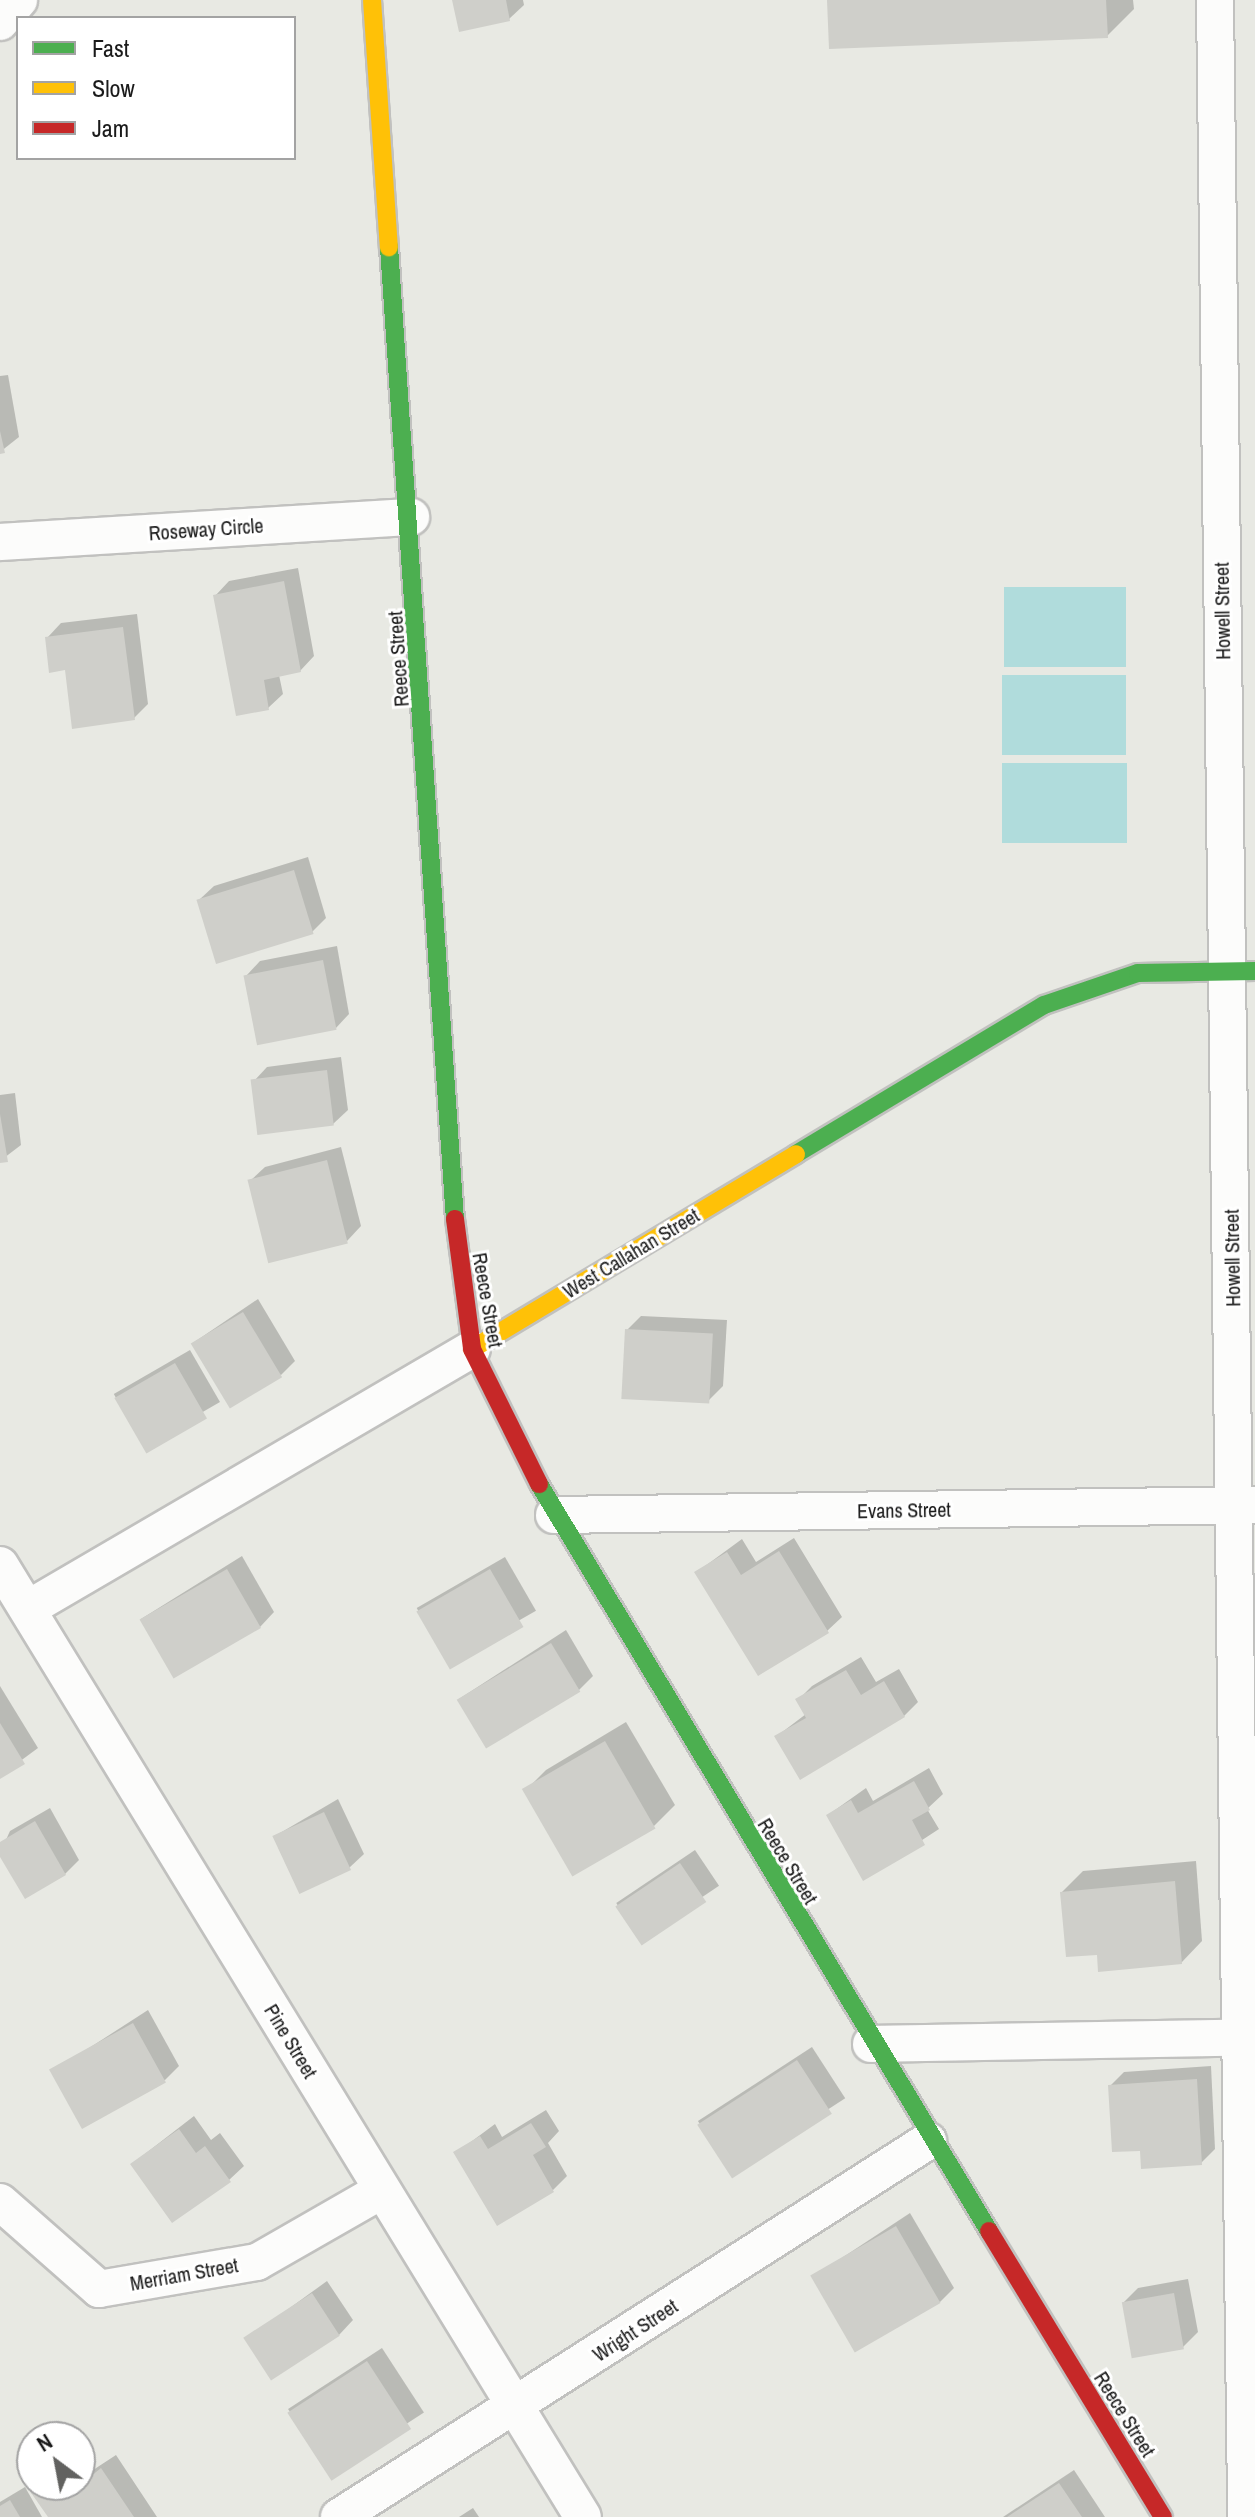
<!DOCTYPE html>
<style>
body{margin:0}
#map{position:relative;width:1255px;height:2517px;overflow:hidden;background:#e8e9e3;font-family:"Archivo Narrow",sans-serif}
div>[style]{position:absolute}
[style*='--x']{left:calc(var(--x)*1px);top:calc(var(--y)*1px);width:calc(var(--w)*1px);rotate:calc(var(--a)*1deg)}
.pitch>*{inset:0;background:#b0dcdc;transform-origin:0 0}
.shadow>*{inset:0;background:#0003;transform-origin:0 0}
.building>*{inset:0;background:#cfcfca;transform-origin:0 0}
.roads{filter:drop-shadow(2px 0 #c1c1bf) drop-shadow(-2px 0 #c1c1bf) drop-shadow(0 2px #c1c1bf) drop-shadow(0 -2px #c1c1bf)}
.street>*{height:36px;margin:-18px;padding:0 18px;transform-origin:18px;border-radius:18px;background:#fcfcfb}
.fast>*{height:18px;margin:-9px;padding:0 9px;transform-origin:9px;border-radius:9px;background:#4caf50}
.slow>*{height:18px;margin:-9px;padding:0 9px;transform-origin:9px;border-radius:9px;background:#ffc107}
.jam>*{height:18px;margin:-9px;padding:0 9px;transform-origin:9px;border-radius:9px;background:#c62828}
span{translate:-50% -50%;white-space:nowrap;text-align:center;line-height:1.15;-webkit-text-stroke:6px #fff;paint-order:stroke}
.street-label{font-size:20px;color:#1a1a1a}
.legend{position:absolute;left:16px;top:16px;width:280px;height:144px;box-sizing:border-box;background:#fff;border:2px solid #a3a3a3;margin:0;padding:10px 14px;list-style:none;font-size:24px;color:#1a1a1a}
.legend li{display:flex;align-items:center;gap:16px;height:40px}
.legend b{width:40px;border:2px solid #a3a3a3}
.north{position:absolute;left:16px;top:2421px;width:80px;height:80px;box-sizing:border-box;background:#fff;border:2px solid #a3a3a3;border-radius:50%;rotate:328deg;font-size:22px;font-weight:700;line-height:32px;text-align:center;color:#1a1a1a}
.north::after{content:'';display:block;margin:auto;width:28px;height:36px;background:#626260;clip-path:polygon(50% 0,100% 100%,50% 72%,0 100%)}
</style>
<div id="map">
<div class="pitch">
<div style="left:1126px;top:587px;width:80px;height:122px;rotate:90deg"></div>
<div style="left:1002px;top:675px;width:124px;height:80px"></div>
<div style="left:1002px;top:763px;width:125px;height:80px"></div>
</div>
<div class="shadow">
<div style="clip-path:polygon(454px 0,523px 0,524px 5px,509px 19px)"></div>
<div style="clip-path:polygon(829px 0,1133px 0,1134px 9px,1107px 36px)"></div>
<div style="clip-path:polygon(8px 375px,19px 437px,0 452px,0 376px)"></div>
<div style="clip-path:polygon(298px 568px,314px 656px,300px 671px,279px 675px,283px 694px,268px 708px,215px 596px,229px 581px)"></div>
<div style="clip-path:polygon(137px 614px,148px 704px,134px 718px,66px 668px,47px 638px,61px 623px)"></div>
<div style="clip-path:polygon(308px 857px,326px 918px,312px 932px,199px 900px,214px 886px)"></div>
<div style="clip-path:polygon(337px 946px,349px 1014px,335px 1029px,246px 976px,260px 961px)"></div>
<div style="clip-path:polygon(341px 1057px,348px 1110px,333px 1124px,253px 1082px,267px 1067px)"></div>
<div style="clip-path:polygon(15px 1093px,21px 1145px,0 1161px,0 1095px)"></div>
<div style="clip-path:polygon(341px 1147px,361px 1226px,347px 1241px,250px 1181px,265px 1167px)"></div>
<div style="clip-path:polygon(258px 1299px,295px 1361px,281px 1375px,193px 1343px)"></div>
<div style="clip-path:polygon(641px 1316px,727px 1320px,723px 1386px,709px 1400px,627px 1330px)"></div>
<div style="left:190px;top:1350px;width:60px;height:88px;rotate:60deg"></div>
<div style="clip-path:polygon(794px 1538px,842px 1617px,827px 1631px,697px 1572px,742px 1539px,756px 1562px)"></div>
<div style="clip-path:polygon(242px 1556px,274px 1612px,260px 1627px,141px 1619px)"></div>
<div style="left:505px;top:1557px;width:62px;height:102px;rotate:60deg"></div>
<div style="clip-path:polygon(566px 1630px,593px 1676px,579px 1690px,459px 1699px)"></div>
<div style="clip-path:polygon(861px 1657px,876px 1682px,899px 1669px,918px 1702px,904px 1716px,777px 1736px,806px 1714px,798px 1700px,812px 1686px)"></div>
<div style="clip-path:polygon(0 1686px,38px 1748px,0 1776px)"></div>
<div style="clip-path:polygon(626px 1722px,675px 1805px,654px 1826px,525px 1791px,546px 1770px)"></div>
<div style="clip-path:polygon(929px 1768px,943px 1794px,927px 1809px,939px 1829px,864px 1878px,828px 1815px,866px 1788px,873px 1801px)"></div>
<div style="clip-path:polygon(338px 1799px,364px 1854px,349px 1868px,275px 1836px)"></div>
<div style="clip-path:polygon(50px 1808px,79px 1860px,65px 1874px,0 1853px,10px 1831px)"></div>
<div style="left:695px;top:1850px;width:43px;height:95px;rotate:56deg"></div>
<div style="clip-path:polygon(1196px 1861px,1202px 1941px,1181px 1963px,1098px 1953px,1062px 1892px,1083px 1871px)"></div>
<div style="clip-path:polygon(148px 2010px,179px 2066px,165px 2080px,52px 2072px)"></div>
<div style="left:812px;top:2047px;width:61px;height:136px;rotate:57deg"></div>
<div style="clip-path:polygon(1211px 2066px,1215px 2149px,1201px 2163px,1142px 2149px,1110px 2086px,1124px 2072px)"></div>
<div style="clip-path:polygon(546px 2110px,559px 2131px,548px 2143px,567px 2176px,553px 2190px,456px 2153px,495px 2124px,502px 2137px)"></div>
<div style="clip-path:polygon(194px 2116px,211px 2140px,220px 2133px,244px 2166px,229px 2180px,132px 2164px)"></div>
<div style="clip-path:polygon(910px 2213px,954px 2288px,940px 2302px,813px 2277px)"></div>
<div style="clip-path:polygon(1188px 2279px,1198px 2332px,1183px 2347px,1124px 2302px,1138px 2288px)"></div>
<div style="clip-path:polygon(327px 2281px,353px 2320px,339px 2335px,247px 2339px)"></div>
<div style="left:382px;top:2348px;width:77px;height:112px;rotate:57deg"></div>
<div style="clip-path:polygon(116px 2455px,157px 2517px,50px 2517px,30px 2487px,80px 2485px,80px 2457px,90px 2472px)"></div>
<div style="clip-path:polygon(1074px 2470px,1105px 2517px,1003px 2517px)"></div>
<div style="clip-path:polygon(25px 2487px,42px 2517px,0 2517px,0 2502px)"></div>
<div style="clip-path:polygon(473px 2508px,479px 2517px,459px 2517px)"></div>
</div>
<div class="building">
<div style="clip-path:polygon(452px 0,506px 0,510px 21px,459px 32px)"></div>
<div style="clip-path:polygon(827px 0,1106px 0,1108px 38px,829px 49px)"></div>
<div style="clip-path:polygon(0 431px,5px 453px,0 454px)"></div>
<div style="clip-path:polygon(284px 581px,301px 672px,264px 680px,269px 710px,236px 716px,213px 595px)"></div>
<div style="clip-path:polygon(123px 627px,135px 720px,72px 729px,65px 670px,49px 673px,45px 637px)"></div>
<div style="left:294px;top:870px;width:67px;height:102px;rotate:73deg"></div>
<div style="left:323px;top:960px;width:71px;height:81px;rotate:79deg"></div>
<div style="left:327px;top:1070px;width:56px;height:77px;rotate:83deg"></div>
<div style="clip-path:polygon(0 1114px,8px 1162px,0 1163px)"></div>
<div style="left:327px;top:1160px;width:86px;height:82px;rotate:76deg"></div>
<div style="left:243px;top:1312px;width:76px;height:61px;rotate:59deg"></div>
<div style="left:625px;top:1329px;width:88px;height:70px;rotate:3deg"></div>
<div style="left:175px;top:1363px;width:64px;height:70px;rotate:60deg"></div>
<div style="clip-path:polygon(779px 1551px,829px 1633px,758px 1676px,694px 1572px,727px 1552px,741px 1575px)"></div>
<div style="left:227px;top:1569px;width:68px;height:101px;rotate:60deg"></div>
<div style="left:490px;top:1569px;width:67px;height:85px;rotate:60deg"></div>
<div style="left:551px;top:1643px;width:57px;height:110px;rotate:59deg"></div>
<div style="clip-path:polygon(846px 1670px,861px 1695px,884px 1681px,905px 1717px,800px 1780px,774px 1736px,806px 1718px,795px 1699px)"></div>
<div style="clip-path:polygon(0 1723px,25px 1764px,0 1779px)"></div>
<div style="left:605px;top:1741px;width:101px;height:96px;rotate:60deg"></div>
<div style="clip-path:polygon(914px 1781px,930px 1810px,912px 1820px,925px 1845px,863px 1881px,826px 1815px,851px 1800px,858px 1813px)"></div>
<div style="left:324px;top:1812px;width:64px;height:57px;rotate:65deg"></div>
<div style="clip-path:polygon(35px 1821px,66px 1875px,25px 1899px,0 1857px,0 1842px)"></div>
<div style="left:680px;top:1863px;width:47px;height:78px;rotate:56deg"></div>
<div style="clip-path:polygon(1175px 1881px,1182px 1964px,1098px 1972px,1097px 1955px,1066px 1957px,1060px 1892px)"></div>
<div style="left:133px;top:2023px;width:68px;height:96px;rotate:61deg"></div>
<div style="left:797px;top:2060px;width:64px;height:119px;rotate:57deg"></div>
<div style="clip-path:polygon(1197px 2079px,1202px 2165px,1141px 2169px,1140px 2151px,1112px 2152px,1108px 2085px)"></div>
<div style="clip-path:polygon(531px 2123px,546px 2147px,533px 2155px,554px 2192px,497px 2226px,453px 2152px,480px 2136px,488px 2149px)"></div>
<div style="clip-path:polygon(179px 2129px,196px 2153px,205px 2146px,231px 2182px,172px 2223px,130px 2164px)"></div>
<div style="left:896px;top:2226px;width:89px;height:99px;rotate:60deg"></div>
<div style="left:312px;top:2293px;width:51px;height:82px;rotate:57deg"></div>
<div style="left:1174px;top:2293px;width:57px;height:53px;rotate:80deg"></div>
<div style="left:367px;top:2361px;width:81px;height:95px;rotate:57deg"></div>
<div style="clip-path:polygon(101px 2468px,134px 2517px,48px 2517px,27px 2487px,80px 2485px)"></div>
<div style="clip-path:polygon(1059px 2483px,1082px 2517px,1007px 2517px)"></div>
<div style="clip-path:polygon(10px 2500px,20px 2517px,0 2517px,0 2506px)"></div>
</div>
<div class="roads">
<div class="street">
<div style="--x:1215;--y:0;--w:2517;--a:89.29"></div>
<div style="--x:0;--y:22;--w:29;--a:-49"></div>
<div style="--x:0;--y:542;--w:412;--a:-3.5"></div>
<div style="--x:554;--y:1515;--w:701;--a:-0.82"></div>
<div style="--x:0;--y:1565;--w:1116;--a:58.52"></div>
<div style="--x:29;--y:1608;--w:513;--a:-30.31"></div>
<div style="--x:871;--y:2044;--w:384;--a:-1"></div>
<div style="--x:0;--y:2202;--w:132;--a:41.3"></div>
<div style="--x:99;--y:2289;--w:160;--a:-9.7"></div>
<div style="--x:257;--y:2262;--w:143;--a:-29.8"></div>
<div style="--x:339;--y:2517;--w:699;--a:-32.55"></div>
</div>
<div class="fast">
<div style="--x:389;--y:247;--w:974;--a:86.12"></div>
<div style="--x:796;--y:1154;--w:289;--a:-31"></div>
<div style="--x:1044;--y:1005;--w:99;--a:-18.8"></div>
<div style="--x:1138;--y:973;--w:117;--a:-1"></div>
<div style="--x:539;--y:1484;--w:872;--a:58.93"></div>
</div>
<div class="slow">
<div style="--x:372;--y:0;--w:248;--a:86.1"></div>
<div style="--x:472;--y:1349;--w:378;--a:-31"></div>
</div>
<div class="jam">
<div style="--x:455;--y:1219;--w:131;--a:82.5"></div>
<div style="--x:472;--y:1349;--w:151;--a:63.6"></div>
<div style="--x:989;--y:2231;--w:335;--a:58.7"></div>
</div>
</div>
<div class="street-label">
<span style="left:206px;top:529px;rotate:-4deg">Roseway Circle</span>
<span style="left:1222px;top:611px;rotate:-91deg">Howell Street</span>
<span style="left:398px;top:659px;rotate:-94deg">Reece Street</span>
<span style="left:631px;top:1253px;rotate:-31deg">West Callahan Street</span>
<span style="left:1232px;top:1258px;rotate:-91deg">Howell Street</span>
<span style="left:488px;top:1300px;rotate:80deg">Reece Street</span>
<span style="left:904px;top:1510px;rotate:-1deg">Evans Street</span>
<span style="left:788px;top:1861px;rotate:59deg">Reece Street</span>
<span style="left:291px;top:2041px;rotate:59deg">Pine Street</span>
<span style="left:184px;top:2274px;rotate:-10deg">Merriam Street</span>
<span style="left:635px;top:2330px;rotate:-33deg">Wright Street</span>
<span style="left:1125px;top:2414px;rotate:58deg">Reece Street</span>
</div>
<ul class="legend">
<li><b style="height:10px;background:#4caf50"></b>Fast</li>
<li><b style="height:10px;background:#ffc107"></b>Slow</li>
<li><b style="height:10px;background:#c62828"></b>Jam</li>
</ul>
<div class="north">N</div>
</div>
